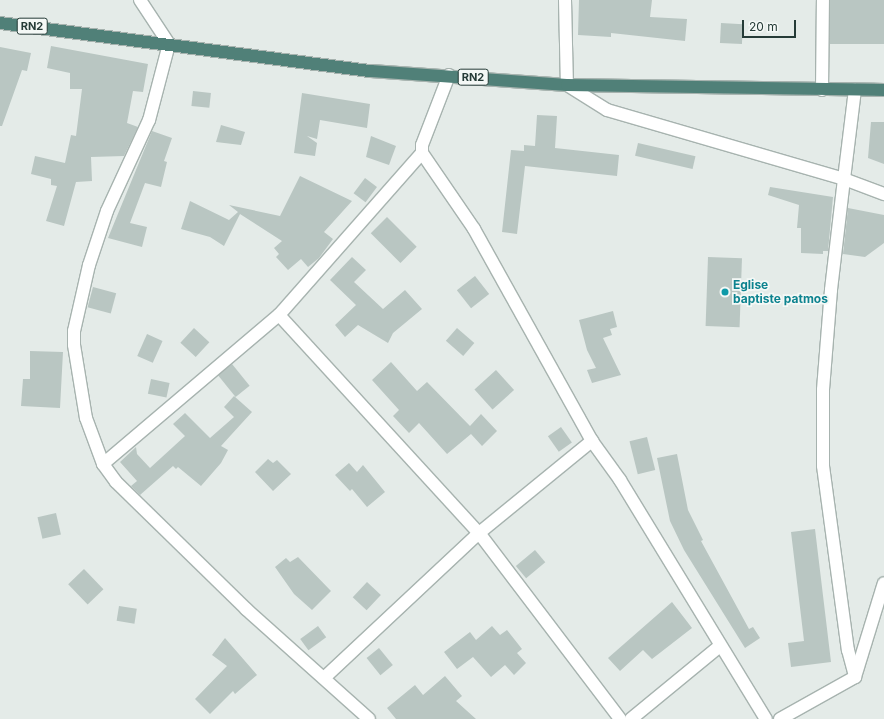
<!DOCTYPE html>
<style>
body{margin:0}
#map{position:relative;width:884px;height:719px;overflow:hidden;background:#e4ebe8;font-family:Inter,sans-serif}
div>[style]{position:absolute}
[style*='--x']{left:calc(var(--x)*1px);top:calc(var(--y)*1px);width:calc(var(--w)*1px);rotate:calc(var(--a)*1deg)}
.building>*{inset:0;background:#b9c6c2;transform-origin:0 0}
.roads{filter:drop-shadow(1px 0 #a7b3af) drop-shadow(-1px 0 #a7b3af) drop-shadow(0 1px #a7b3af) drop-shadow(0 -1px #a7b3af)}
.minor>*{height:12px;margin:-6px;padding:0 6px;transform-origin:6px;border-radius:6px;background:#fff}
.tertiary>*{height:12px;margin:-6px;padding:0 6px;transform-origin:6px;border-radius:6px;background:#fff}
.trunk>*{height:12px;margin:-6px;padding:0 6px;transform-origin:6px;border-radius:6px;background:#508078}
.dots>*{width:11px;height:11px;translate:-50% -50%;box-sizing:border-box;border:2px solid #f4f8f6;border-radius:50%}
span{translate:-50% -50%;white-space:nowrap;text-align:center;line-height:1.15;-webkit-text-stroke:3.5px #f4f8f6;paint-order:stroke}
.shield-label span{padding:1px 3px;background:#f4f8f6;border:1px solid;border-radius:3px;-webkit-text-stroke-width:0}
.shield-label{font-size:11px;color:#253b37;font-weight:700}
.culture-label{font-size:12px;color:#0d838f;font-weight:700}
.left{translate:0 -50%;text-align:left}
.scale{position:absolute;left:742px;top:20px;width:54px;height:18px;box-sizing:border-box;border:2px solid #253b37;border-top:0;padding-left:5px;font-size:12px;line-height:14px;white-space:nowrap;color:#253b37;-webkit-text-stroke:3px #f4f8f6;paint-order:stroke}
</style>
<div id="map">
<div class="building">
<div style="clip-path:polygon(579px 0,652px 0,650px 17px,687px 19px,685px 41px,611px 33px,611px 37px,578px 35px)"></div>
<div style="left:830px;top:0;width:54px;height:44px"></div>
<div style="left:721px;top:23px;width:22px;height:20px;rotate:3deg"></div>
<div style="clip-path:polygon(51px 46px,148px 64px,143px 92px,133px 91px,127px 123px,138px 127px,124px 156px,91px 157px,92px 181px,76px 182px,64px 226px,46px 221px,57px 186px,51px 185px,51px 179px,31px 174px,35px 156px,65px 163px,71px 135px,76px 136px,82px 89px,70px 89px,70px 73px,47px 68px)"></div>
<div style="clip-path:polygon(0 47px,31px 53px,27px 71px,22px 70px,2px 126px,0 126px)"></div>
<div style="left:193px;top:91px;width:18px;height:15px;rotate:6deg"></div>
<div style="clip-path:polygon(302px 93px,370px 104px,367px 128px,320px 120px,317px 139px,307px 136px,317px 143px,315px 156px,294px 153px)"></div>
<div style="clip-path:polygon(537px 115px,557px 116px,555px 148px,619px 155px,617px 176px,525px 166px,517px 234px,502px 232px,511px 150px,524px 151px,524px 145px,535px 146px)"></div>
<div style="clip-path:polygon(871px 122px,884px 122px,884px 164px,868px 158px)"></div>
<div style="clip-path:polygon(221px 125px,245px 132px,241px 145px,216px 142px)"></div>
<div style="clip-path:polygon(152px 131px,172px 138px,164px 161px,167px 162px,161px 187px,145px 183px,130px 223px,147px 227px,142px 247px,108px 238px)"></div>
<div style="clip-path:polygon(371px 136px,396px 146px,389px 165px,366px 157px)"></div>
<div style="left:638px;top:143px;width:59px;height:13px;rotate:13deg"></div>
<div style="clip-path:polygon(300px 176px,352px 201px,324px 232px,333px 239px,319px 258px,308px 267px,301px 259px,288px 270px,276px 257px,279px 254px,274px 248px,282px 241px,240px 214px,224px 246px,210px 237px,181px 229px,190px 201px,229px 220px,238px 212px,229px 205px,280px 216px)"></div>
<div style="left:365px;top:178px;width:15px;height:19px;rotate:37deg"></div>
<div style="clip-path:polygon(770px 187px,833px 197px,828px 251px,823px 251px,823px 254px,801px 253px,801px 228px,797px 228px,799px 205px,768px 195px)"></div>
<div style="clip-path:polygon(848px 208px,884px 215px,884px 243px,865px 257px,843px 254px)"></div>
<div style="left:387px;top:217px;width:42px;height:23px;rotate:45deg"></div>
<div style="clip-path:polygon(352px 257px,366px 270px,354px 282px,383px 309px,405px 290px,422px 309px,393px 333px,388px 343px,358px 325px,345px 337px,335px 325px,356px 305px,330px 280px)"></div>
<div style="left:708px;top:257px;width:34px;height:69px;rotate:2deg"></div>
<div style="left:475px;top:276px;width:23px;height:23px;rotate:52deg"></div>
<div style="left:93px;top:287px;width:24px;height:21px;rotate:15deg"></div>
<div style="clip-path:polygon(613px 311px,617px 327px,610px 329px,612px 335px,603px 338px,621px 375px,592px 383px,587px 370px,596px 368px,587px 350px,579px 320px)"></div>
<div style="left:194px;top:328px;width:21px;height:20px;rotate:43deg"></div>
<div style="left:457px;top:328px;width:23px;height:17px;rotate:41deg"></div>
<div style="left:147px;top:334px;width:17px;height:24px;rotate:24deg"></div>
<div style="clip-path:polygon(30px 351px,63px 352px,60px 408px,21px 406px,23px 379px,30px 379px)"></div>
<div style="clip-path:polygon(391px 362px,417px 391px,427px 382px,470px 426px,481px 414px,497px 431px,482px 446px,471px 434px,447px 454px,419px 423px,409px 433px,393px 416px,399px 410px,372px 380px)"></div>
<div style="left:232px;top:364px;width:28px;height:18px;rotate:51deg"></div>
<div style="left:496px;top:370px;width:27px;height:29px;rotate:48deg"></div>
<div style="left:151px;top:379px;width:19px;height:15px;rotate:12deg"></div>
<div style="clip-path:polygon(234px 396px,252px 412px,221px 446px,228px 450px,221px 463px,201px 486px,178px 467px,176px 469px,173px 466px,140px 495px,131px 486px,137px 481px,120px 462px,136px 447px,137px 454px,150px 468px,185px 436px,173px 424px,185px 413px,210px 438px,234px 417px,224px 407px)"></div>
<div style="left:561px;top:427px;width:19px;height:16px;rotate:55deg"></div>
<div style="left:647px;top:437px;width:34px;height:18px;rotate:76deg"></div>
<div style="clip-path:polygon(677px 454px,688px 510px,703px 540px,701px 541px,749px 629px,753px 627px,760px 638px,745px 648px,684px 550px,670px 521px,657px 458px)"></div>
<div style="clip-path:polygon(268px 459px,273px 463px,277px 460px,291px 474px,273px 491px,255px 472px)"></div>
<div style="clip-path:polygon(349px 463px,357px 472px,363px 465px,385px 492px,367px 507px,352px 489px,350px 491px,335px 475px)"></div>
<div style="left:56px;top:513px;width:22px;height:19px;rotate:77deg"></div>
<div style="clip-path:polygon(815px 529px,831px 662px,791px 667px,788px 643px,804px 641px,791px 532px)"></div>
<div style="left:535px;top:550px;width:16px;height:25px;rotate:50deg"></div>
<div style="clip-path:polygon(298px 557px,331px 591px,312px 610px,294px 594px,275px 567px,286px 558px,290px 562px)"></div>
<div style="left:84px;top:569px;width:28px;height:22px;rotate:46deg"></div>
<div style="left:367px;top:582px;width:19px;height:21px;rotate:43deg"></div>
<div style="clip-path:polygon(672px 602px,692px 628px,652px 659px,643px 650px,620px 671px,608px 658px)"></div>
<div style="left:119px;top:606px;width:18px;height:15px;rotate:9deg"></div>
<div style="left:318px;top:626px;width:14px;height:22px;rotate:54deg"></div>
<div style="clip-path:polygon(492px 626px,500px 635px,507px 630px,522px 649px,517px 653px,526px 663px,514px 675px,505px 665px,491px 677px,473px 657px,457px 669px,444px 652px,470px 632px,476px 640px)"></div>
<div style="clip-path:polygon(225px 638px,257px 675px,235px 694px,233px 691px,210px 714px,195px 699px,227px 666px,212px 655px)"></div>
<div style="left:379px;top:648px;width:22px;height:16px;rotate:51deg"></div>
<div style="clip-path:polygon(445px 676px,462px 696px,456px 701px,476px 719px,396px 719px,387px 708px,415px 685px,423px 695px)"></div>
</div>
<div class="roads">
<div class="minor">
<div style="--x:140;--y:0;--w:53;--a:56.6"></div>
<div style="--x:169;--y:44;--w:79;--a:104.7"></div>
<div style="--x:149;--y:120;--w:100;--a:114.8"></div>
<div style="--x:107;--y:211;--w:57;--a:108.4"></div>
<div style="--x:89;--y:265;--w:68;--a:102.8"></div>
<div style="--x:74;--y:331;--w:14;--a:90"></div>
<div style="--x:74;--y:345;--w:74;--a:80.7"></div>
<div style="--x:86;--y:418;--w:49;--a:69.7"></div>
<div style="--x:103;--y:464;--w:22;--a:54"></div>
<div style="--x:116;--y:482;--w:182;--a:44.3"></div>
<div style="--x:246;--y:609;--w:165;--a:41.8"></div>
<div style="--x:565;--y:0;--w:85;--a:88.7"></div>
<div style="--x:449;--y:75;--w:75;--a:111.1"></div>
<div style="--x:422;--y:145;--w:8;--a:90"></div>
<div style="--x:422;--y:153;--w:92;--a:55.6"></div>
<div style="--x:474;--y:229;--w:243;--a:60.9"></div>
<div style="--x:592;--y:441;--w:48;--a:54.3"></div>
<div style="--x:620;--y:480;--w:280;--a:58.6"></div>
<div style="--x:822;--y:90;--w:90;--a:-89.4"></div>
<div style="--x:844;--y:179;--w:112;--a:96.7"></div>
<div style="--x:831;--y:290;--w:100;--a:94.6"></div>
<div style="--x:823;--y:390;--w:76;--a:90"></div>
<div style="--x:823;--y:466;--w:186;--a:82.3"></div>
<div style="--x:848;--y:650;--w:28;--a:75"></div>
<div style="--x:279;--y:315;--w:296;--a:47.5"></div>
<div style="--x:479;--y:533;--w:233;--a:52.8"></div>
<div style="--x:103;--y:464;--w:231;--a:-40.3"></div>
<div style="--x:279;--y:315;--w:216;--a:-48.6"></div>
<div style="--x:324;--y:678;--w:212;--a:-43.1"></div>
<div style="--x:479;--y:533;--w:146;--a:-39.2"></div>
<div style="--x:631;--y:719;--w:115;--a:-39.4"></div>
<div style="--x:780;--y:719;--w:86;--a:-29.2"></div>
<div style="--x:855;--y:677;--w:98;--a:-72.9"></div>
</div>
<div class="tertiary">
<div style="--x:567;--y:85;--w:47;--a:32"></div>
<div style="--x:607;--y:110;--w:247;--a:16.2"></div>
<div style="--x:844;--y:179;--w:43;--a:20.6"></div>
<div style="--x:844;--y:179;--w:90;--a:-83"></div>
</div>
<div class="trunk">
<div style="--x:0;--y:23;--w:374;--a:7.4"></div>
<div style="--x:371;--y:71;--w:196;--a:4.1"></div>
<div style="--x:567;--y:85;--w:317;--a:0.9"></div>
</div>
</div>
<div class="dots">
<div style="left:725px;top:292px;background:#0f9aa8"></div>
</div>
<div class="shield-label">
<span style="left:32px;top:26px">RN2</span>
<span style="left:473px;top:77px">RN2</span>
</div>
<div class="culture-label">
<span class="left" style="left:733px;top:292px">Eglise<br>baptiste patmos</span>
</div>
<div class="scale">20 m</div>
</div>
